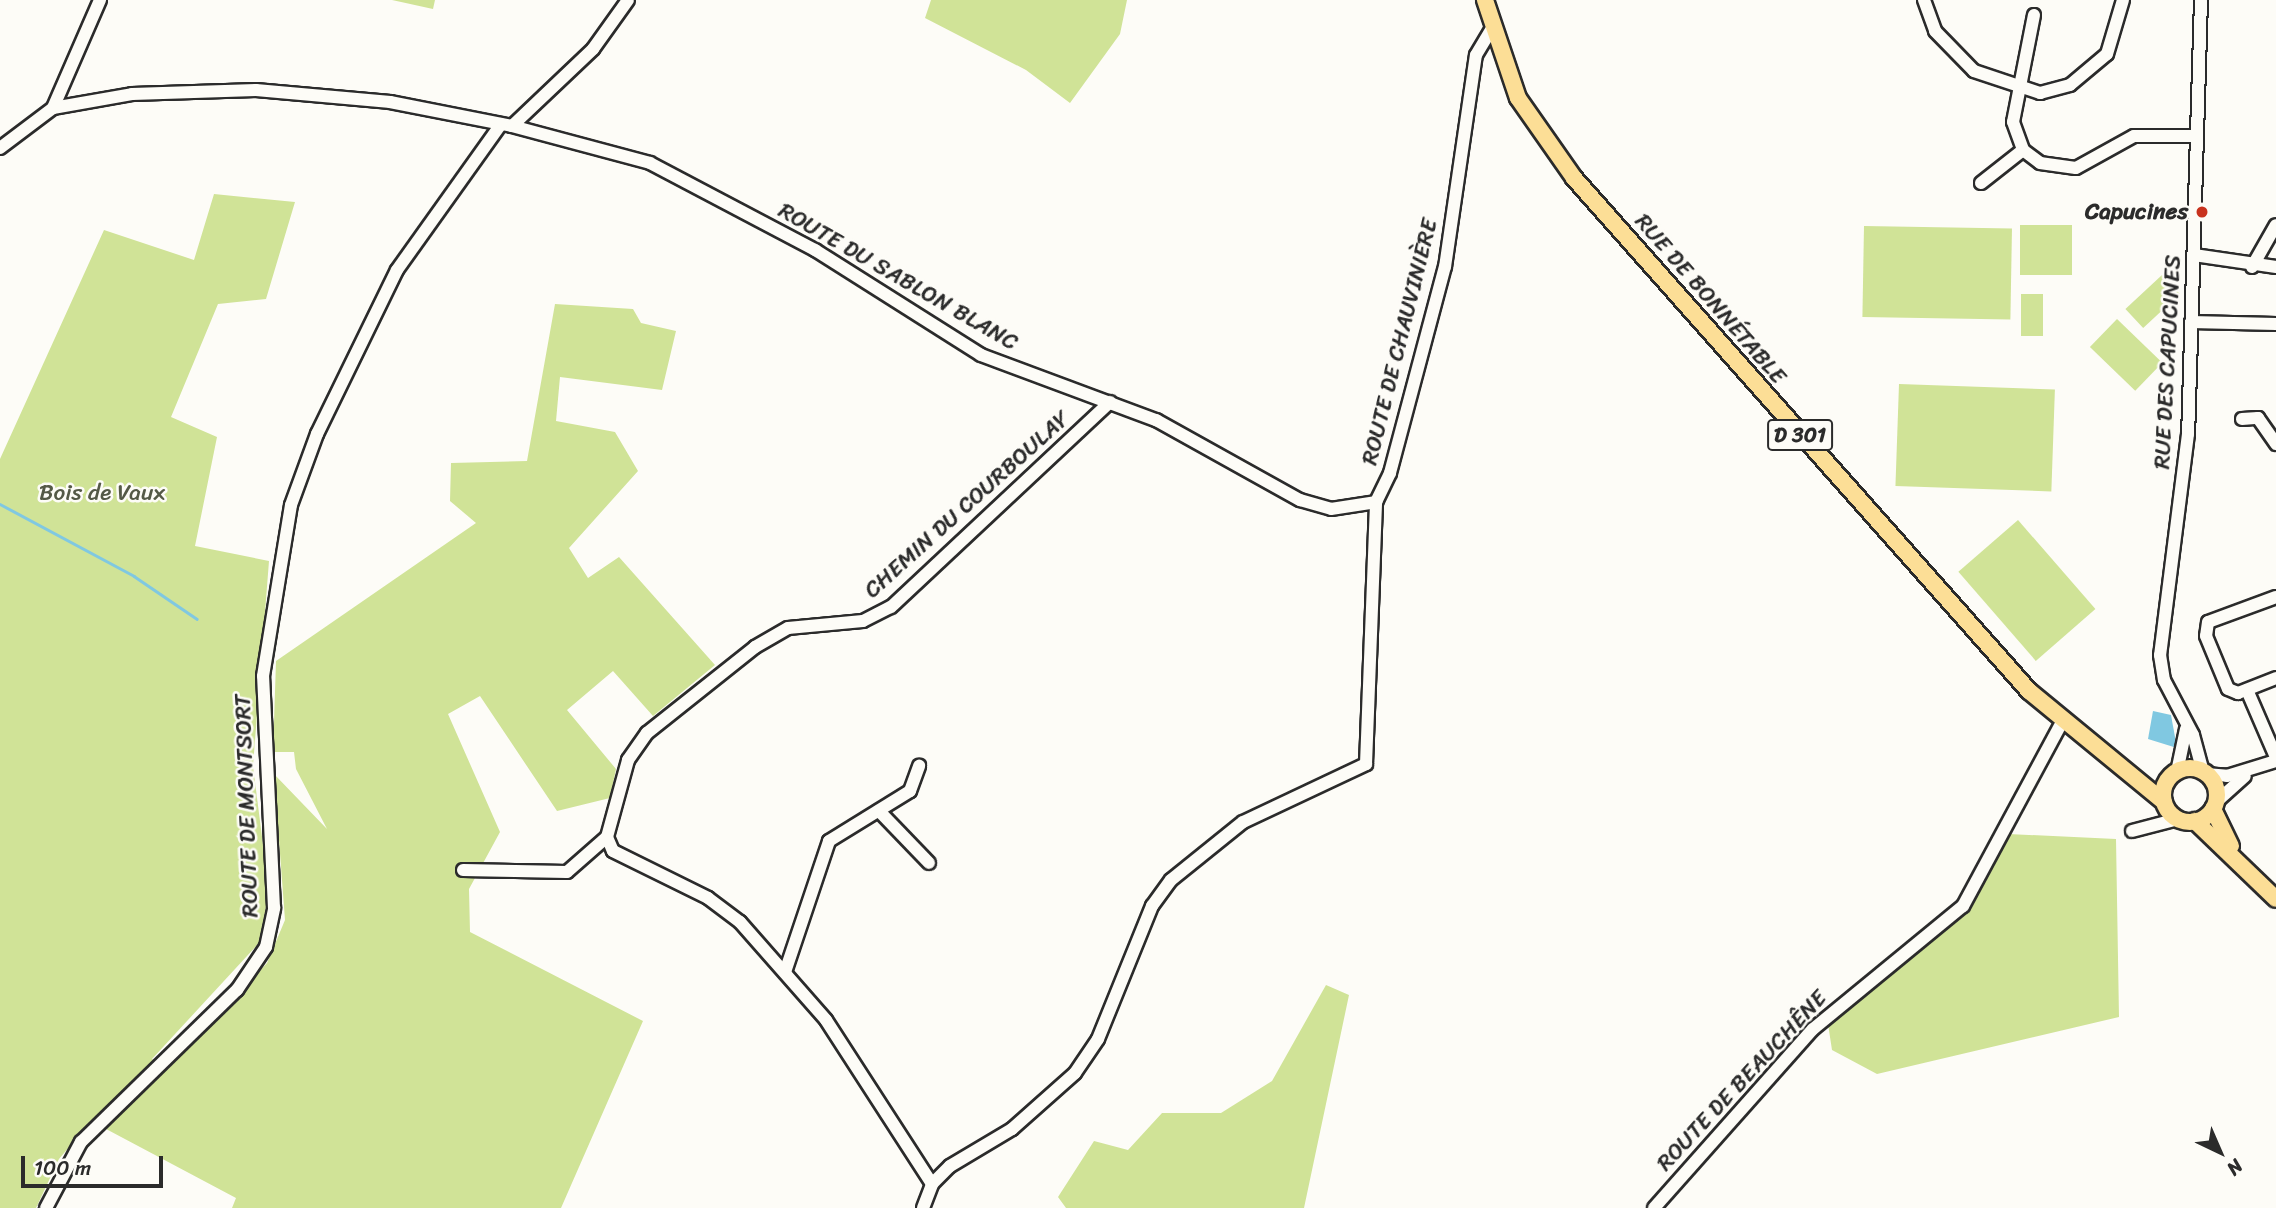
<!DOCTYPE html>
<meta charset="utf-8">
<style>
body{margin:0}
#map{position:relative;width:2276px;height:1208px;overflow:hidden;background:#fdfcf7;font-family:Sriracha,sans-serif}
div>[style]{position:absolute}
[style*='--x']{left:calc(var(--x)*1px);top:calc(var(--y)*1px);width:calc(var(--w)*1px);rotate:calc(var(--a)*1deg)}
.green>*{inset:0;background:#d0e397;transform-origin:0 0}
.water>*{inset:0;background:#80c8e1}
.stream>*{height:2.5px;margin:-1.25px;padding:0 1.25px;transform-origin:1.25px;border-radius:1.25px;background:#80c8e1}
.roads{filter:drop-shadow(2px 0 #2b2b2b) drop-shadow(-2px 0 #2b2b2b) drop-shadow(0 2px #2b2b2b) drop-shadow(0 -2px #2b2b2b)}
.minor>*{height:12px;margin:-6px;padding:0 6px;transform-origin:6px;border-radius:6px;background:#fdfcf7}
.major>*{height:16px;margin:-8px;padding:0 8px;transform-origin:8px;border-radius:8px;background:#fcde96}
.major>.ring{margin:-8px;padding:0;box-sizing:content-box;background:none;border:16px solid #fcde96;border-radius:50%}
.dots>*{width:19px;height:19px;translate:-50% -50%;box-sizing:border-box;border:4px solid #fdfcf7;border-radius:50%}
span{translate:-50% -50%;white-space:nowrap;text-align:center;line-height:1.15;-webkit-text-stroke:5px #fdfcf7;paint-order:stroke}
.shield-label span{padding:2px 5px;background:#fdfcf7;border:2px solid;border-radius:5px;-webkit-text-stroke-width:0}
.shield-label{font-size:21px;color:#2b2b2b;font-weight:700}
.poi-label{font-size:23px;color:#2b2b2b;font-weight:700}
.right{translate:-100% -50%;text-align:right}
.street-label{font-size:23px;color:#2b2b2b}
.park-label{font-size:23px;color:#545946}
.north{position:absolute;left:2185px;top:1117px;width:70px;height:70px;-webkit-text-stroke:5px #fdfcf7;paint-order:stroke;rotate:136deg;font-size:19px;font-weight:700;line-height:28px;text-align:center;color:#2b2b2b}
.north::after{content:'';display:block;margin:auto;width:24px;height:32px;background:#2b2b2b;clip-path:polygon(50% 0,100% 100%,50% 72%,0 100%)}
.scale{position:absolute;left:21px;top:1156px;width:142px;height:32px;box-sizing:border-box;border:4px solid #2b2b2b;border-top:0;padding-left:9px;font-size:21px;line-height:24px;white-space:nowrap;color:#2b2b2b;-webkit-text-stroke:5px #fdfcf7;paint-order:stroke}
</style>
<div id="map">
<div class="green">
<div style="clip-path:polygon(392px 0,435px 0,433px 9px)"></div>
<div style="clip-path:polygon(931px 0,1127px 0,1120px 34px,1070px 103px,1026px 70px,925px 18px)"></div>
<div style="clip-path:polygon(214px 194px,295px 202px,266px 299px,218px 304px,171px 417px,217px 437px,195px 546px,269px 561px,253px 766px,269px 892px,259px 943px,152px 1059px,168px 1069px,267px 963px,285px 920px,274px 774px,327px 829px,296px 769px,294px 752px,273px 752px,276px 661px,476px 523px,450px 501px,451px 463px,527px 461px,555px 304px,633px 309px,641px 323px,676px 331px,662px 390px,560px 377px,556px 421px,615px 432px,638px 471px,569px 548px,588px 578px,619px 557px,715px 665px,653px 716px,613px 671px,567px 710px,616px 769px,610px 798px,557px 811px,480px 696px,448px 714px,500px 832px,469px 889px,470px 932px,643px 1021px,561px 1208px,232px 1208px,236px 1198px,91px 1121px,59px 1159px,36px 1208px,0 1208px,0 459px,104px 230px,194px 260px)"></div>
<div style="left:2020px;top:225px;width:52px;height:50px"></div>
<div style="left:1864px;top:226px;width:148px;height:91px;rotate:1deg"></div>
<div style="left:2162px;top:275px;width:26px;height:50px;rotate:47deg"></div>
<div style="left:2021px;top:294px;width:22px;height:42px"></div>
<div style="left:2117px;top:319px;width:63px;height:39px;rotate:44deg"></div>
<div style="left:1899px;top:384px;width:156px;height:102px;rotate:2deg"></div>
<div style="left:2018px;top:520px;width:118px;height:79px;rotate:49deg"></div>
<div style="clip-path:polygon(2008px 834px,2116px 839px,2119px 1017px,1877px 1074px,1832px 1050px,1828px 1024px,1969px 910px)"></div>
<div style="clip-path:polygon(1326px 985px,1349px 995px,1304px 1208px,1066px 1208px,1058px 1197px,1094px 1141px,1128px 1150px,1162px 1113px,1221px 1113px,1272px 1081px)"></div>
</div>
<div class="water">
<div style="clip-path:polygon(2153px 711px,2171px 715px,2177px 748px,2148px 739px)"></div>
</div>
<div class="stream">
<div style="--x:0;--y:504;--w:152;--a:28.2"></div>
<div style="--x:134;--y:576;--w:76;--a:34.3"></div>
</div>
<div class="roads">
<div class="minor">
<div style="--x:1924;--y:0;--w:33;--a:70"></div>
<div style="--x:1935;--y:31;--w:56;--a:45.7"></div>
<div style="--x:1974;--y:71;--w:70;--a:18.4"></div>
<div style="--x:2040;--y:93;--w:31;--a:-15"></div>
<div style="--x:2070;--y:85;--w:48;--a:-40"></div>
<div style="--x:2107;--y:54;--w:56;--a:-73.5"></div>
<div style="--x:2201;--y:0;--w:434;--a:91.7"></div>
<div style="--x:2188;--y:434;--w:223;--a:97.2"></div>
<div style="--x:2160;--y:655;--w:25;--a:81"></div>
<div style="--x:2164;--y:680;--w:62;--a:62.2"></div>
<div style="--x:2193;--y:735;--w:39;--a:75"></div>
<div style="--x:2034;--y:15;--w:109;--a:101.1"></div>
<div style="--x:2013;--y:122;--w:30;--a:70"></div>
<div style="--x:2023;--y:150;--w:21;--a:37"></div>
<div style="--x:2040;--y:163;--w:36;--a:8"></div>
<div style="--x:2076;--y:168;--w:66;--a:-28.9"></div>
<div style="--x:2134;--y:136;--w:62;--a:0"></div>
<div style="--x:53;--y:108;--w:118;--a:-66.5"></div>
<div style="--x:512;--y:126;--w:112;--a:-43.5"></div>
<div style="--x:593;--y:49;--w:60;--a:-54.5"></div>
<div style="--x:0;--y:148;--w:66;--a:-37"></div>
<div style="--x:53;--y:108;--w:80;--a:-10"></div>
<div style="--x:132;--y:94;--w:124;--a:-1.8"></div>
<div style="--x:256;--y:90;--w:135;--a:5.1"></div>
<div style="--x:390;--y:102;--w:124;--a:11.1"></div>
<div style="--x:512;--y:126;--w:143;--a:15"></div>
<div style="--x:650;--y:163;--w:187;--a:27.8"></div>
<div style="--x:815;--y:250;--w:196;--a:32.3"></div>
<div style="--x:981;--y:355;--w:187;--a:20.4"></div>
<div style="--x:1156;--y:420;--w:165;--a:29.1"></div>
<div style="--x:1300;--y:500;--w:32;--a:16"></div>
<div style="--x:1331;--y:509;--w:46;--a:-8.8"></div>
<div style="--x:1981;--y:183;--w:53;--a:-38.2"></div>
<div style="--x:2194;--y:255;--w:83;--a:8.3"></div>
<div style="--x:2252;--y:267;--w:48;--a:-60.3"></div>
<div style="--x:2191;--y:322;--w:85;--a:1.3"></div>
<div style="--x:2242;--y:419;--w:16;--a:-4"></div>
<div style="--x:2258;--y:418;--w:32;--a:55"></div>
<div style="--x:2276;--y:597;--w:72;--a:159.8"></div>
<div style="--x:2208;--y:622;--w:14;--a:98"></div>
<div style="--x:2206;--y:636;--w:57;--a:67.5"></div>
<div style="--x:2228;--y:689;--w:11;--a:22"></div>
<div style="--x:2238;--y:693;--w:41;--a:-21.5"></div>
<div style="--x:2247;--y:690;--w:73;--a:66.6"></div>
<div style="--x:2177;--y:772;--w:44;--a:-78.2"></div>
<div style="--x:2206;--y:774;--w:21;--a:5"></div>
<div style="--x:2227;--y:776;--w:51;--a:-17"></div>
<div style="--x:2215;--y:803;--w:40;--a:-42"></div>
<div style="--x:879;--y:811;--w:72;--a:46.1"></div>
<div style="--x:2132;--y:831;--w:48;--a:-14.6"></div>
<div style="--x:607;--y:837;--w:15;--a:67"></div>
<div style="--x:613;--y:851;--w:106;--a:26.3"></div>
<div style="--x:708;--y:898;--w:40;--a:37"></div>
<div style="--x:740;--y:922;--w:130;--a:48.7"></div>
<div style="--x:826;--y:1020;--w:195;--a:57.1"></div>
<div style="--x:463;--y:870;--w:104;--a:1.1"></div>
<div style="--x:567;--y:872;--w:53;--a:-41.2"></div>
<div style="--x:607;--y:837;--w:80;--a:-74.7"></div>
<div style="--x:628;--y:760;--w:33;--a:-55"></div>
<div style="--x:647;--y:733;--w:138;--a:-38.5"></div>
<div style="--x:755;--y:647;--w:38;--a:-30"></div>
<div style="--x:788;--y:628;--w:75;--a:-5.3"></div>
<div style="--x:863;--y:621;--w:31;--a:-27"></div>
<div style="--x:891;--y:607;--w:300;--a:-43.1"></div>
<div style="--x:785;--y:972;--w:138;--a:-71.4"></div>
<div style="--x:829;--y:841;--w:95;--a:-31.7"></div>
<div style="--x:910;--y:791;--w:27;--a:-70"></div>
<div style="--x:46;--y:1208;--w:75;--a:-62.1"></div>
<div style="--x:81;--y:1142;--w:218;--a:-44.3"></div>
<div style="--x:237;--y:990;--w:52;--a:-56"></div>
<div style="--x:266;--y:947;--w:40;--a:-78"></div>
<div style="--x:274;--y:908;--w:232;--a:-92.7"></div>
<div style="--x:263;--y:676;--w:173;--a:-80.7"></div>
<div style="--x:291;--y:505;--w:76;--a:-69.9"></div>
<div style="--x:317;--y:434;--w:182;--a:-64"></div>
<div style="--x:397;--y:270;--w:179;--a:-54.5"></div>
<div style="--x:923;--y:1208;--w:26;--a:-69"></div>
<div style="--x:932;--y:1184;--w:25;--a:-45"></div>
<div style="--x:950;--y:1166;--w:72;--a:-30.8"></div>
<div style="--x:1012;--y:1129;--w:84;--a:-41.6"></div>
<div style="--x:1075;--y:1073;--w:41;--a:-55.9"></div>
<div style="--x:1098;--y:1039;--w:144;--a:-67.9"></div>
<div style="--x:1152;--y:906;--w:32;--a:-54"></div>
<div style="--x:1171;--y:880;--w:92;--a:-38.9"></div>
<div style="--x:1243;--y:822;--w:136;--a:-25.2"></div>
<div style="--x:1366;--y:764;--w:262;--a:-87.8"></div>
<div style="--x:1376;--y:502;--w:32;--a:-64"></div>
<div style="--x:1390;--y:473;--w:213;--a:-75.1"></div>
<div style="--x:1445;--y:267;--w:214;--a:-81.7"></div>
<div style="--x:1476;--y:55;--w:31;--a:-59"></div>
<div style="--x:1654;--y:1208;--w:239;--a:-48.4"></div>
<div style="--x:1813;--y:1029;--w:194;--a:-39.4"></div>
<div style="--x:1963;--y:906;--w:209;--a:-61.7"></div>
</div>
<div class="major">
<div style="--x:1485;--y:0;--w:103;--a:71.4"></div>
<div style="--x:1518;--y:98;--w:98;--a:55"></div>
<div style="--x:1574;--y:178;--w:686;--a:48.43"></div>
<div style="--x:2029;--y:691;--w:175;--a:39.4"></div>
<div class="ring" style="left:2163px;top:768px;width:38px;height:38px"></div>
<div style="--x:2213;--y:809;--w:41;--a:64.1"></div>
<div style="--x:2195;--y:821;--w:112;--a:43.9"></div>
</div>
</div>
<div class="dots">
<div style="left:2202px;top:212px;background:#c8321e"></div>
</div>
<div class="shield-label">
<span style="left:1800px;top:435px">D 301</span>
</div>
<div class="poi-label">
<span class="right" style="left:2188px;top:212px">Capucines</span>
</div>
<div class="street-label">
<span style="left:898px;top:277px;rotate:30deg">ROUTE DU SABLON BLANC</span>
<span style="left:1710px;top:299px;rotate:49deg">RUE DE BONNÉTABLE</span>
<span style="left:1400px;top:342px;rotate:-76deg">ROUTE DE CHAUVINIÈRE</span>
<span style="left:2168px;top:362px;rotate:-87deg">RUE DES CAPUCINES</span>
<span style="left:967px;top:505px;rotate:-42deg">CHEMIN DU COURBOULAY</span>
<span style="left:247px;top:806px;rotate:-92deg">ROUTE DE MONTSORT</span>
<span style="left:1742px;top:1081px;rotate:-47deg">ROUTE DE BEAUCHÊNE</span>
</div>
<div class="park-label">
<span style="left:102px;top:493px">Bois de Vaux</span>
</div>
<div class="north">N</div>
<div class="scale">100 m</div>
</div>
